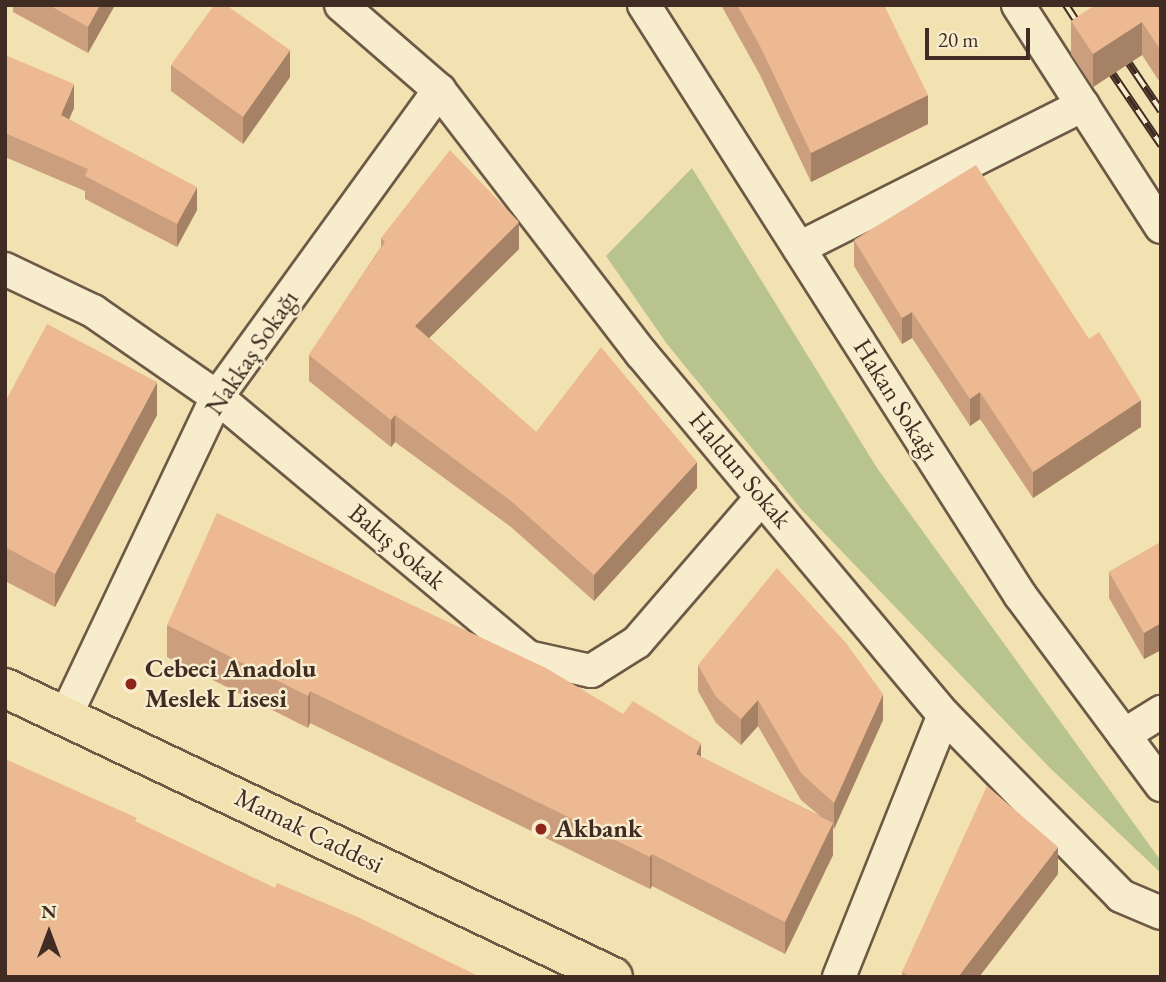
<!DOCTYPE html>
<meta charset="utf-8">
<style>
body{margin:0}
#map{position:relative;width:1166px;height:982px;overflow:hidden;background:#f2e1b1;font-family:"EB Garamond",serif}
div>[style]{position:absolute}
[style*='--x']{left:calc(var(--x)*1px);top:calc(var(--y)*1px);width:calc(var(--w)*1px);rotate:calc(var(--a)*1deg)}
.green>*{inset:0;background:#b8c38e}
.roads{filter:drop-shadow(2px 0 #6d5946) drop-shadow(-2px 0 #6d5946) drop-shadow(0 2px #6d5946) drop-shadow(0 -2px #6d5946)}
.street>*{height:32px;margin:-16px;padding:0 16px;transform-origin:16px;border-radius:16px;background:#f7eccc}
.primary>*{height:38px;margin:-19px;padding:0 19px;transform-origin:19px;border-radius:19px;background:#f2e1b1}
.rail>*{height:8px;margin-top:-4px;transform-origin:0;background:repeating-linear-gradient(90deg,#f7eccc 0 16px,#412c23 0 32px);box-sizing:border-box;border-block:2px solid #412c23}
.wall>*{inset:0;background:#cb9f7e}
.shaded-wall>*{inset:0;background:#a58266}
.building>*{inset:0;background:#ecb992}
.dots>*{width:19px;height:19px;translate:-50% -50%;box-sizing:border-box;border:4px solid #f7eccc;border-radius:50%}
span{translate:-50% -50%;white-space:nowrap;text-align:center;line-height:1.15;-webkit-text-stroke:5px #f7eccc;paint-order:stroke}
.street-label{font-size:26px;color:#412c23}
.poi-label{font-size:26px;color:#412c23;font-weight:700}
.left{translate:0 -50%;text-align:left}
.frame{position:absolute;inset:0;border:7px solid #412c23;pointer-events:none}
.north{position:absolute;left:14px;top:898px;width:70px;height:70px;-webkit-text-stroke:5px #f7eccc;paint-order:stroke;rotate:0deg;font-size:19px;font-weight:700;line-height:28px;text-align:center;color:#412c23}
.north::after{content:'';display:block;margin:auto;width:24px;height:32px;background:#412c23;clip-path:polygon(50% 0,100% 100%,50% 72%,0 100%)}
.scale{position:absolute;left:925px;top:28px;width:105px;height:32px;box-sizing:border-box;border:4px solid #412c23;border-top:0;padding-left:9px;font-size:21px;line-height:24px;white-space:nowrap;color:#412c23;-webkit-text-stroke:5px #f7eccc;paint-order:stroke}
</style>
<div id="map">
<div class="green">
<div style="clip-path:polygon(692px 168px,877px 468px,1161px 861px,1161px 873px,1049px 767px,802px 510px,667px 344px,606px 256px)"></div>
</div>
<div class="roads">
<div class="street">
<div style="--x:341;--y:5;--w:130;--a:40.9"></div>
<div style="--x:439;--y:90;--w:332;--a:52.5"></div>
<div style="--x:641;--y:353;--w:472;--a:50.1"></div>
<div style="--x:944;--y:715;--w:253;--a:45.6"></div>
<div style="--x:1121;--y:896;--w:43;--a:23"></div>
<div style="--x:644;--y:5;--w:700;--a:57.49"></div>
<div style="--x:1020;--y:595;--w:237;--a:53.4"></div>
<div style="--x:1018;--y:5;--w:264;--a:57.2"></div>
<div style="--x:799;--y:248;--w:318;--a:-26.7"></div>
<div style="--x:5;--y:269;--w:98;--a:25.5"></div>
<div style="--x:93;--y:311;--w:151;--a:34.7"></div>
<div style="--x:217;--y:397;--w:405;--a:39.9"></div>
<div style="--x:528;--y:657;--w:65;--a:12.5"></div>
<div style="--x:591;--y:671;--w:54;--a:-32.2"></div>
<div style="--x:637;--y:642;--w:191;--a:-49.2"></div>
<div style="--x:66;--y:715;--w:352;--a:-64.6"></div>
<div style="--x:217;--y:397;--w:379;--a:-54.1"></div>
<div style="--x:1124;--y:735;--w:44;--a:-31.9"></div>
<div style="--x:839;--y:977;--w:282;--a:-68.2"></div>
</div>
<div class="primary">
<div style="--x:5;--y:688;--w:673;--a:25.42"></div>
</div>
</div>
<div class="rail">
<div style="--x:1066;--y:5;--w:35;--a:57"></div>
<div style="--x:1118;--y:47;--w:77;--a:56.1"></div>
<div style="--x:1101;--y:57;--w:107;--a:55.7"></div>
</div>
<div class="wall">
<div style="clip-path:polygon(13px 5px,115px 5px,88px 53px,13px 12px)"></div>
<div style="clip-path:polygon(721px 5px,884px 5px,928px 124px,811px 182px,760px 75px)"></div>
<div style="clip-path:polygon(1161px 5px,1161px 84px,1142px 55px,1093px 87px,1071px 54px,1071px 21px)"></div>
<div style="clip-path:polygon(5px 55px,74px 108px,69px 119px,197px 210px,177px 247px,85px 199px,85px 191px,5px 157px)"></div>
<div style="clip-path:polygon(171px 65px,290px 77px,243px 144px,171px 91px)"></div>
<div style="clip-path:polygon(381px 238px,519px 249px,429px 338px,536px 432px,697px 488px,594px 601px,511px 527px,395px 442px,391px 447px,309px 381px,309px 355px,381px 247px)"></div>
<div style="clip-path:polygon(854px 240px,1141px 427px,1033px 498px,980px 419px,970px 426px,912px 338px,902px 344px,854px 266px)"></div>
<div style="clip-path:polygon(5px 402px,157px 415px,55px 607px,5px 581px)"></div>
<div style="clip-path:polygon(1161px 542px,1161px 650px,1144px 659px,1109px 598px,1109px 572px)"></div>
<div style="clip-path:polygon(167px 625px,623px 714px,701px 757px,820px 816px,801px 800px,758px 726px,741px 745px,716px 723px,698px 691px,698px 665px,883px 720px,834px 829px,833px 828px,833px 855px,785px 954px,652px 886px,650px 889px,310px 723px,308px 728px,167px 657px)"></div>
<div style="clip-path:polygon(1058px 874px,979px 977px,902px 977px,902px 972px)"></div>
</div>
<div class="shaded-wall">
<div style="clip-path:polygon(100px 5px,115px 5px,88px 53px,88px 27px)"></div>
<div style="clip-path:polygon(1142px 22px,1142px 55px,1093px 87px,1093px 54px)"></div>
<div style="clip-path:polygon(290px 50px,290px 77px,243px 144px,243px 117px)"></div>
<div style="clip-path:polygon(74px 84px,74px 108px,61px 138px,61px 115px)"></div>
<div style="clip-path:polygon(928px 95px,928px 124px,811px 182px,811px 153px)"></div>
<div style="clip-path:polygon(197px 187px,197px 210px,177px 247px,177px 224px)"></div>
<div style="clip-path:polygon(519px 222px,519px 249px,415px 352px,415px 326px)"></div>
<div style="clip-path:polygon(912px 312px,912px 338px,902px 344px,902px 318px)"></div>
<div style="clip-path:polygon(157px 382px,157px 415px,55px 607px,55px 574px)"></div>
<div style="clip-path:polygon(980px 392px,980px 419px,970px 426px,970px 399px)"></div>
<div style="clip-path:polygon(1141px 400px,1141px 427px,1033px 498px,1033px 472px)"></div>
<div style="clip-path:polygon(395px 415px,395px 442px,391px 447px,391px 420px)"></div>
<div style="clip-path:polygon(697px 462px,697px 488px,594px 601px,594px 575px)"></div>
<div style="clip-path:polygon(1161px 623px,1161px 650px,1144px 659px,1144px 633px)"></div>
<div style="clip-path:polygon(310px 691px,310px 723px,308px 728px,308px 696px)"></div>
<div style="clip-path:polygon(883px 694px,883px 720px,834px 829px,834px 803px)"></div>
<div style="clip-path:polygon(758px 700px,758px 726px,741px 745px,741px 719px)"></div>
<div style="clip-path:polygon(701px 743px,701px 775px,696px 754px)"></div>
<div style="clip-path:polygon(833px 823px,833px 855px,785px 954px,785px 922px)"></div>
<div style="clip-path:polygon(1058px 847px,1058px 874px,979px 977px,958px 977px)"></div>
<div style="clip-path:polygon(652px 854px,652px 886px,650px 889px,650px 857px)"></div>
</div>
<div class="building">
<div style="clip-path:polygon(49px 5px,100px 5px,88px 27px)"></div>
<div style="clip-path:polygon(214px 5px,226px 5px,290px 50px,243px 117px,171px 65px)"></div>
<div style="clip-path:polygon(737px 5px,884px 5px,928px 95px,811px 153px,760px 46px)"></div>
<div style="clip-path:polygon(1095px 5px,1161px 5px,1161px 51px,1142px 22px,1093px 54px,1071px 21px)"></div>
<div style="clip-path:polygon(5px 55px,74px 84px,61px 115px,197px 187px,177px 224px,85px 176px,88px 169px,5px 133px)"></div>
<div style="clip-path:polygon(450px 150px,519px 222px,415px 326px,536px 432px,601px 347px,697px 462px,594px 575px,511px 501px,395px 415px,391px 420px,309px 355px,385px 242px,381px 238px)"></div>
<div style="clip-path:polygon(976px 165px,1089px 339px,1099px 332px,1141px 400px,1033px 472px,980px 392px,970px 399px,912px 312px,902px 318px,854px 240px)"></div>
<div style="clip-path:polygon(47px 324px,157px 382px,55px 574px,5px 547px,5px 402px)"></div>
<div style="clip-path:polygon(217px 513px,546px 668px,623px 714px,633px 701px,701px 743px,696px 754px,833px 823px,785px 922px,652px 854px,650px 857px,310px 691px,308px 696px,167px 625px)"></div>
<div style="clip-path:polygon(1161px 542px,1161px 623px,1144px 633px,1109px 572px)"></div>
<div style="clip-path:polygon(777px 568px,846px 643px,883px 694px,834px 803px,801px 773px,758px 700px,741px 719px,716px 697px,698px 665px)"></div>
<div style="clip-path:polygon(5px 759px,137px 818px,135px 821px,275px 888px,277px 883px,360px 918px,480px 977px,5px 977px)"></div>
<div style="clip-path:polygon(987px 786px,1058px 847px,958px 977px,911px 977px,902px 972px)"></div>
</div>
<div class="dots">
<div style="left:131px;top:684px;background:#8f2418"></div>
<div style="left:541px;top:829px;background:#8f2418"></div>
</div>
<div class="street-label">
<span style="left:252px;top:353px;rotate:-56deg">Nakkaş Sokağı</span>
<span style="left:896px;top:400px;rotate:58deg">Hakan Sokağı</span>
<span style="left:740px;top:470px;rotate:50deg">Haldun Sokak</span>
<span style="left:397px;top:547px;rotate:40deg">Bakış Sokak</span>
<span style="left:309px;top:831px;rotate:26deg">Mamak Caddesi</span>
</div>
<div class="poi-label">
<span class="left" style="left:145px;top:684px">Cebeci Anadolu<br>Meslek Lisesi</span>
<span class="left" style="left:555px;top:829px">Akbank</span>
</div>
<div class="frame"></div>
<div class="north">N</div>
<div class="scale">20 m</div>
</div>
